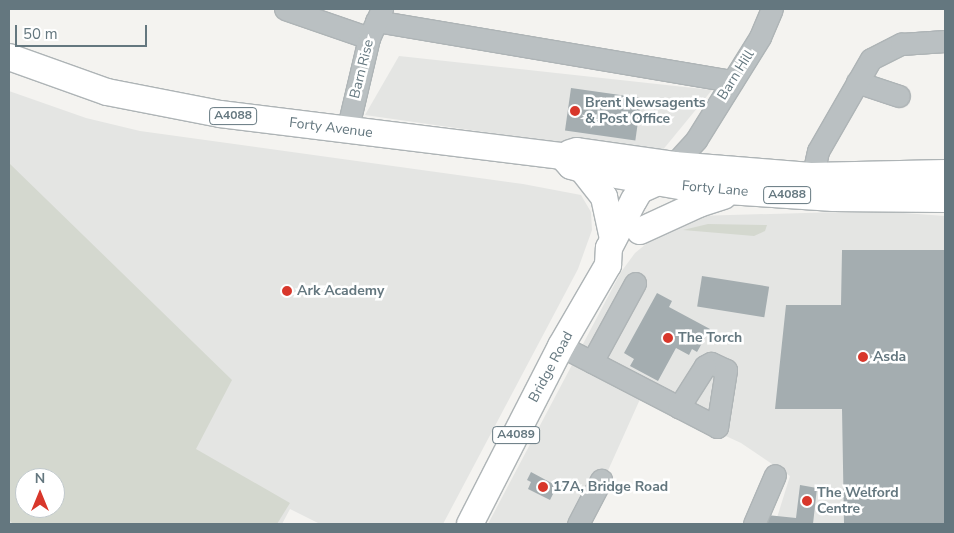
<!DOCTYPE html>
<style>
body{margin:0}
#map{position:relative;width:954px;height:533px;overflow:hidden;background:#f4f3f0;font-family:"Nunito Sans",sans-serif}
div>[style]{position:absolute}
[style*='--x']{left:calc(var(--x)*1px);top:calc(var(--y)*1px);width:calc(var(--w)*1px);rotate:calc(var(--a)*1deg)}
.built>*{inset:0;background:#e4e5e3}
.green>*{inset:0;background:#d4d8cf}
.building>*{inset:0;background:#a4adb0;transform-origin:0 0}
.roads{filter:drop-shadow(1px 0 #aeb4b6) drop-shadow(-1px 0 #aeb4b6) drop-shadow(0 1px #aeb4b6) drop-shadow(0 -1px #aeb4b6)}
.minor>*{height:21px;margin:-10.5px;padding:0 10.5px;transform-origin:10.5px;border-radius:10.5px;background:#bac0c2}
.major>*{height:26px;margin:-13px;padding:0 13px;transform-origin:13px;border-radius:13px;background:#fff}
.dots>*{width:14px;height:14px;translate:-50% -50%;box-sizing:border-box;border:2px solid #fff;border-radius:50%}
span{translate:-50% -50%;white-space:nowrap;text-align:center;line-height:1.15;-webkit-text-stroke:5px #fff;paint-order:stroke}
.shield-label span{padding:1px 4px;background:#fff;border:1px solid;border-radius:4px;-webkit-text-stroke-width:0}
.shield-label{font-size:12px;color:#64777f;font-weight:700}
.street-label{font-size:14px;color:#64777f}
.poi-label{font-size:14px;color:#64777f;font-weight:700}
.left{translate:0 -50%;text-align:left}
.frame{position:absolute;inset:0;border:10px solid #64777f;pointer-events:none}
.north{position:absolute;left:15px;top:468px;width:50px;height:50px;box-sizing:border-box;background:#fff;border:1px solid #c1c9cc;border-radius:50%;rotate:0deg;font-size:14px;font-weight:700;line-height:20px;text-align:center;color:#64777f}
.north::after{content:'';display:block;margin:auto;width:18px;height:22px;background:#d8372b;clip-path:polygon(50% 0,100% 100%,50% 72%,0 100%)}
.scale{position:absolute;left:15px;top:25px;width:132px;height:22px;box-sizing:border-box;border:2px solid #64777f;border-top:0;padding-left:6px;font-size:15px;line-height:18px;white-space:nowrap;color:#64777f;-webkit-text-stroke:4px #fff;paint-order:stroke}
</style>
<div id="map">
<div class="built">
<div style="clip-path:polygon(399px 56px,712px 90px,657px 157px,365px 115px)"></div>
<div style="clip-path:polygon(evenodd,9px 91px,86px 118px,140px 131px,523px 184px,581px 195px,591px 212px,592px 230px,578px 269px,443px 524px,320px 524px,290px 509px,282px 524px,9px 524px,9px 91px,25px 478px,55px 478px,55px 508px,25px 508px,25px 478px)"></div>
<div style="clip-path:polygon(875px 211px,945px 216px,945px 524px,775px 524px,790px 476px,741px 443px,641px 397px,584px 524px,488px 524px,621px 272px,635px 253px,668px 226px,696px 216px)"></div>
</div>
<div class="green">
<div style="clip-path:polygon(evenodd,9px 163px,232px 380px,196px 449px,290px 503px,277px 524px,13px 524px,9px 520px,9px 163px,25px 478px,55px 478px,55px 508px,25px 508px,25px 478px)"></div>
<div style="clip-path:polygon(708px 224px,767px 225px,765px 231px,754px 236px,683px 230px)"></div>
</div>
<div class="building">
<div style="left:571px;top:88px;width:71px;height:43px;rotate:8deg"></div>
<div style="clip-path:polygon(842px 250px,945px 250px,945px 524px,844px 524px,842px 409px,775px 409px,786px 305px,841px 305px)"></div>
<div style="left:702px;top:276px;width:68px;height:31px;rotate:9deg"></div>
<div style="clip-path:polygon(657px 293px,672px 301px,669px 307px,710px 329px,697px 352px,692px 349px,689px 355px,676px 348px,658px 381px,630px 366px,634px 359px,624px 353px)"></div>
<div style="clip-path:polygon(531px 472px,557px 486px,550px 500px,528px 489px,531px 482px,527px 480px)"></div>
<div style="clip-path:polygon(800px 485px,817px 488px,813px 524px,766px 524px,767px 515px,796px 518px)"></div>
</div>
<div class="roads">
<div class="minor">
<div style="--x:285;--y:9;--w:89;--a:19"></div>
<div style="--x:376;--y:21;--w:361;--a:9.6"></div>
<div style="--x:857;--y:82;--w:44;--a:18.4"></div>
<div style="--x:347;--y:131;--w:96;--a:-76.7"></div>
<div style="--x:369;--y:38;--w:32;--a:-66"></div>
<div style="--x:666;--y:173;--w:45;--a:-47.7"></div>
<div style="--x:696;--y:140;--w:121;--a:-58.1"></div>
<div style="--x:760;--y:37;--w:30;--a:-67"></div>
<div style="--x:809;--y:192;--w:42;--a:-77.6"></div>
<div style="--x:818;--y:151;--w:106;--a:-60.1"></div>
<div style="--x:871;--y:59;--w:34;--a:-27"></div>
<div style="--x:901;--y:44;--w:44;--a:-3.9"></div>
<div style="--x:561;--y:346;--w:176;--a:27.4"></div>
<div style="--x:717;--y:427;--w:58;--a:-81"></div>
<div style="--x:726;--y:370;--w:17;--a:-155"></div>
<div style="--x:711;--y:363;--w:7;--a:153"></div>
<div style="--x:705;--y:366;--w:49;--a:122.4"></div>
<div style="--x:592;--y:362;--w:90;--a:-61.4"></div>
<div style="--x:578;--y:524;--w:50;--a:-62.4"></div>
<div style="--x:754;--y:524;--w:53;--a:-66.8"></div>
</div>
<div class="major">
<div style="--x:9;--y:57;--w:104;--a:19.7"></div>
<div style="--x:107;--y:92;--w:115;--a:11"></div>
<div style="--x:220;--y:114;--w:345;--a:7"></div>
<div style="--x:562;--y:156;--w:13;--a:48"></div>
<div style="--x:571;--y:166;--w:11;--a:15"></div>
<div style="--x:582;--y:169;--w:117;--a:9.9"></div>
<div style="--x:697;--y:189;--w:137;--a:3.8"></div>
<div style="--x:834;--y:198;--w:111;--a:0.5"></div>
<div style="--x:570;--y:153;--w:7;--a:-16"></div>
<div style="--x:577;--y:151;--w:98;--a:8.2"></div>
<div style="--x:674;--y:165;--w:137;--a:4.6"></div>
<div style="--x:811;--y:176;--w:134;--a:-1.3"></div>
<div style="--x:582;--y:169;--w:36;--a:52"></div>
<div style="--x:604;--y:197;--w:43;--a:77.9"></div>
<div style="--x:640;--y:231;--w:65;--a:-24.6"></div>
<div style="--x:699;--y:204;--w:26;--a:-18"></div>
<div style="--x:470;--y:524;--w:200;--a:-62.9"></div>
<div style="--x:561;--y:346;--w:94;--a:-59.9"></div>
<div style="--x:608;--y:265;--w:17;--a:-87"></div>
<div style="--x:609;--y:248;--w:54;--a:-62.5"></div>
<div style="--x:634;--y:200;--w:12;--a:-59"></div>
<div style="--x:640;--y:190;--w:17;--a:-24"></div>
</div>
</div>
<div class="dots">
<div style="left:575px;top:111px;background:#d8372b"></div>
<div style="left:287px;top:291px;background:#d8372b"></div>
<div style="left:668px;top:338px;background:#d8372b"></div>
<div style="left:863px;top:357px;background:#d8372b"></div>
<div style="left:543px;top:487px;background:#d8372b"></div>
<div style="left:807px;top:501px;background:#d8372b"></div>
</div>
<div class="shield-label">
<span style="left:233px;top:116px">A4088</span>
<span style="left:787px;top:195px">A4088</span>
<span style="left:516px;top:435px">A4089</span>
</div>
<div class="street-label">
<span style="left:362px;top:69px;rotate:-76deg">Barn Rise</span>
<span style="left:736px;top:75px;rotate:-58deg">Barn Hill</span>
<span style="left:331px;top:128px;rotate:7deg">Forty Avenue</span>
<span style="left:715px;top:189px;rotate:5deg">Forty Lane</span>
<span style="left:551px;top:367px;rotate:-62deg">Bridge Road</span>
</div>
<div class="poi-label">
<span class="left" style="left:585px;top:111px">Brent Newsagents<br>&amp; Post Office</span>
<span class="left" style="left:297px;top:291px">Ark Academy</span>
<span class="left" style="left:678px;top:338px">The Torch</span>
<span class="left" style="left:873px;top:357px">Asda</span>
<span class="left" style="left:553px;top:487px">17A, Bridge Road</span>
<span class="left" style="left:817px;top:501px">The Welford<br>Centre</span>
</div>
<div class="frame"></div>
<div class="north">N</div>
<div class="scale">50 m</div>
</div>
